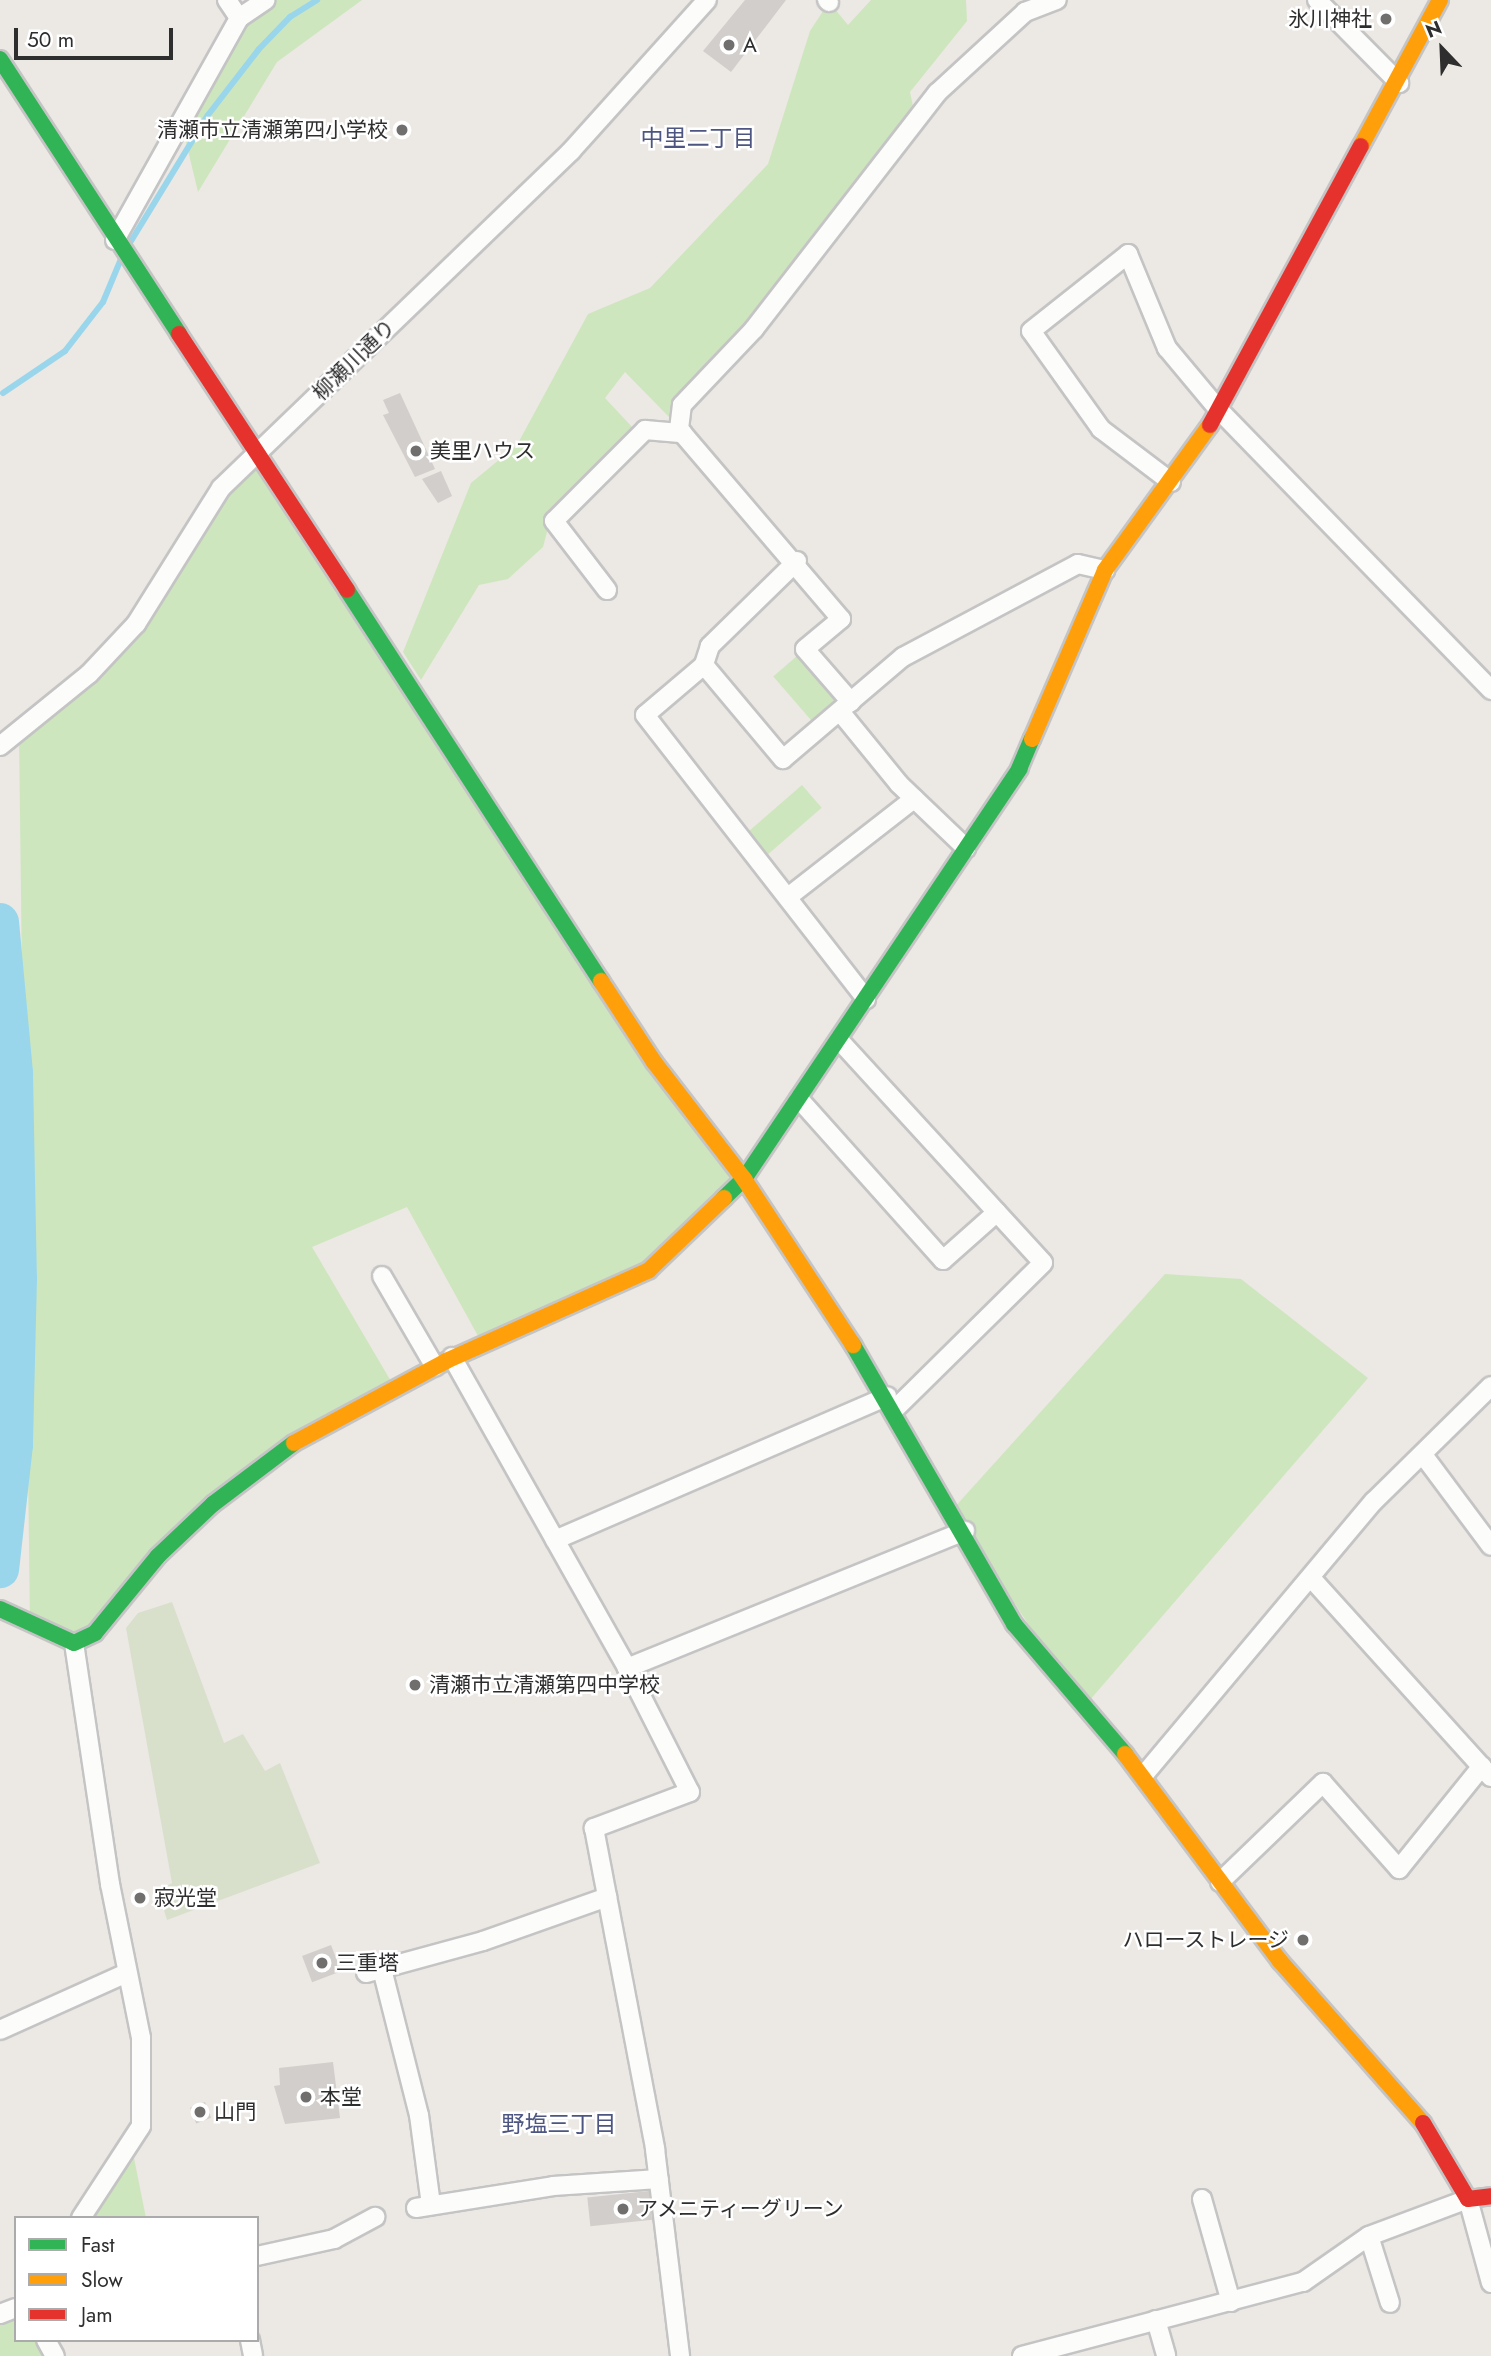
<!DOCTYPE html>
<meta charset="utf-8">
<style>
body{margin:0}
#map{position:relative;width:1491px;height:2356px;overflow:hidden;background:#ece8e4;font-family:Jost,"Noto Sans JP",sans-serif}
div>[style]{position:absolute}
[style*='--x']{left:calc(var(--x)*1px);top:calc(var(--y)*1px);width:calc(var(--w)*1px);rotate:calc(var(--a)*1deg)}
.green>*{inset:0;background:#cee6be;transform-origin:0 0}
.cemetery>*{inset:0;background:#d8e0cc}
.stream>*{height:6px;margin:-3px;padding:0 3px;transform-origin:3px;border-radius:3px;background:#99d6ec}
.river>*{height:38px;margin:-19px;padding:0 19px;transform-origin:19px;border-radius:19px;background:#99d6ec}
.building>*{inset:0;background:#d1cecb;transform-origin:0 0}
.roads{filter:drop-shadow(2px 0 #c5c4c5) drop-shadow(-2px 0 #c5c4c5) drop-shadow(0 2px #c5c4c5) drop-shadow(0 -2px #c5c4c5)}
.street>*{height:18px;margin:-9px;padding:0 9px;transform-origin:9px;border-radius:9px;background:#fcfcfb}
.fast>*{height:16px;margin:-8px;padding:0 8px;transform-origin:8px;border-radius:8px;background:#30b455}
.slow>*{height:16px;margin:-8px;padding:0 8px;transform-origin:8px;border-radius:8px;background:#ff9f0a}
.jam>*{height:16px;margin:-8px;padding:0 8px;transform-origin:8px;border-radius:8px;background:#e5322d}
.dots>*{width:19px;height:19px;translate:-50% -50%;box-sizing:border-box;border:4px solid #fff;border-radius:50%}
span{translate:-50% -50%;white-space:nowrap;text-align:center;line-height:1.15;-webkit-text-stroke:5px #fff;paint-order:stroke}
.poi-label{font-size:21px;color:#2e2e2e}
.right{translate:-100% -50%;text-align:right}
.left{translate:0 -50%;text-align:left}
.street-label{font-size:21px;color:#2e2e2e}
.neighbourhood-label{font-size:23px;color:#4d5680}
.legend{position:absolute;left:14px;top:2216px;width:245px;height:126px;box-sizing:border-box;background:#fff;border:2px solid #ababab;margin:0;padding:9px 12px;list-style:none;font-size:21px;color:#2e2e2e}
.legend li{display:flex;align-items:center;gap:14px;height:35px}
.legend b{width:35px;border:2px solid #ababab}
.north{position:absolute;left:1407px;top:14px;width:70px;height:70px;-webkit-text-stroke:5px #fff;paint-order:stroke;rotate:337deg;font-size:19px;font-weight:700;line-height:28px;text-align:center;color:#2e2e2e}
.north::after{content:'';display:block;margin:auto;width:24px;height:32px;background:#2e2e2e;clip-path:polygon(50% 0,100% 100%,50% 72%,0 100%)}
.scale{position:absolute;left:14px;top:28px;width:159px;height:32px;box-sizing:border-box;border:4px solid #2e2e2e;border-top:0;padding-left:9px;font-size:21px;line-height:24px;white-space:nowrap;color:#2e2e2e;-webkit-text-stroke:5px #fff;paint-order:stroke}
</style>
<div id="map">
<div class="green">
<div style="clip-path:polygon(264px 0,362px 0,277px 62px,198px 192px,181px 121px,239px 18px)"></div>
<div style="clip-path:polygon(871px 0,966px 0,967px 21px,910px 92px,914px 111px,825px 238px,678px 397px,671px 419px,625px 372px,605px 398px,633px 428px,554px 506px,543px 547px,508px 579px,479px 585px,421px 680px,403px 652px,471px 483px,517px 445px,588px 314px,650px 288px,768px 164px,810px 31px,829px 2px,848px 25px)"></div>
<div style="clip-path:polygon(258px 454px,744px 1179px,649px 1270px,483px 1345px,407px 1207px,312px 1247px,395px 1388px,213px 1504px,95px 1633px,30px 1627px,19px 733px,136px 624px,221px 488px)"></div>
<div style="left:805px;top:649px;width:70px;height:42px;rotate:49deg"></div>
<div style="left:802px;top:785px;width:30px;height:80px;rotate:49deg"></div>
<div style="clip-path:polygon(1165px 1274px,1241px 1279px,1368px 1378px,1083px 1708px,953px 1509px)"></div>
<div style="clip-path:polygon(133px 2153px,146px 2218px,91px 2218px)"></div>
<div style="clip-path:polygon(16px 2308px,16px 2340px,46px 2340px,55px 2356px,0 2356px,0 2314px)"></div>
</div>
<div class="cemetery">
<div style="clip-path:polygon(172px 1602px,224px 1743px,243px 1734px,265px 1771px,280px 1763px,320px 1863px,167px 1920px,158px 1891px,172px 1883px,126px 1628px,138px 1613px)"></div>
</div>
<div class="stream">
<div style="--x:128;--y:246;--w:153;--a:-58.6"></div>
<div style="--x:208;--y:115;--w:83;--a:-52.3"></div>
<div style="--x:259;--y:49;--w:45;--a:-45.9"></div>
<div style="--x:290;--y:17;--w:32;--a:-32"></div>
<div style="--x:3;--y:393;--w:75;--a:-34.1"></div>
<div style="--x:65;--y:351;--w:62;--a:-52.2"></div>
<div style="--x:103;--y:302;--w:47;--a:-67.3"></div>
</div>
<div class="river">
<div style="--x:0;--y:922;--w:153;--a:84.7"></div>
<div style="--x:14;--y:1074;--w:204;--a:88.9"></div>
<div style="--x:18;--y:1278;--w:167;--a:91.4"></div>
<div style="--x:14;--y:1445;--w:125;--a:96.4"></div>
</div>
<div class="building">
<div style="clip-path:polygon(745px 0,786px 0,731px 72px,703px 51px)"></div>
<div style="clip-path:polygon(400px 393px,435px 469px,415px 477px,383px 415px,389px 413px,383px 400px)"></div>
<div style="clip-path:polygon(441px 471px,452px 496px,438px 503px,422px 479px)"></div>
<div style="left:331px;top:1945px;width:28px;height:31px;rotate:69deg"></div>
<div style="clip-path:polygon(333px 2062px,340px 2118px,285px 2124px,274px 2086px,280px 2085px,279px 2068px)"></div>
<div style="left:205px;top:2102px;width:17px;height:16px;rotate:69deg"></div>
<div style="left:649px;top:2191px;width:29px;height:62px;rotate:84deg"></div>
</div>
<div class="roads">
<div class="street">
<div style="--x:227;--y:0;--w:22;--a:56"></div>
<div style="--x:827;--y:0;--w:3;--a:45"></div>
<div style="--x:1317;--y:0;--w:117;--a:45.3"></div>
<div style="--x:115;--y:240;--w:254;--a:-60.8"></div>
<div style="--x:239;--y:18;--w:32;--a:-34"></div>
<div style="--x:1171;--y:482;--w:88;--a:-142.9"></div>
<div style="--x:1101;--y:429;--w:120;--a:-125.5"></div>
<div style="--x:1031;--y:331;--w:124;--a:-38.4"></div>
<div style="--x:1128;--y:254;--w:102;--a:67.5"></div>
<div style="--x:1167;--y:348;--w:80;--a:50.1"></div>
<div style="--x:1218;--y:409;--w:392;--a:45.8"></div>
<div style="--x:797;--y:561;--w:122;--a:135.7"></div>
<div style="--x:710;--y:646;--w:20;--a:108"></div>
<div style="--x:704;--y:665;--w:77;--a:139.7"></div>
<div style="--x:645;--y:715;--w:360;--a:52.1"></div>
<div style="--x:607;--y:590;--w:87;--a:-127.5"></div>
<div style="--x:554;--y:521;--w:129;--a:-45"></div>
<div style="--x:645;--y:430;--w:38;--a:5"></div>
<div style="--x:704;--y:665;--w:123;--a:50"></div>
<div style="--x:783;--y:759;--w:157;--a:-40.4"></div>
<div style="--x:903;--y:657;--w:198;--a:-28"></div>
<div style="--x:1078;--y:564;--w:28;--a:13"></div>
<div style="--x:851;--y:702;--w:70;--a:-131"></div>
<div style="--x:805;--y:649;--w:47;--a:-39.8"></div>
<div style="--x:841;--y:619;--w:250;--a:-130.5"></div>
<div style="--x:679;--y:429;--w:24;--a:-83"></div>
<div style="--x:682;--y:405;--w:105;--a:-46.5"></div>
<div style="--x:754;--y:329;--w:299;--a:-52.2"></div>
<div style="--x:937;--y:93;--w:120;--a:-42.6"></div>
<div style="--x:1025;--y:12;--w:34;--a:-21"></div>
<div style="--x:842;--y:714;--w:90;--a:50.8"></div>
<div style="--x:899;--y:784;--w:93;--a:43.7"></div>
<div style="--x:0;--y:746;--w:114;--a:-39"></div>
<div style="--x:89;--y:674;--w:69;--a:-46.8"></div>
<div style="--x:136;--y:624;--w:160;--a:-58"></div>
<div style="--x:221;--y:488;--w:486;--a:-43.9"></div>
<div style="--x:571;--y:151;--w:203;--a:-48"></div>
<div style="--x:788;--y:897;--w:160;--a:-37.9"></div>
<div style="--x:839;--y:1040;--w:302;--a:47.5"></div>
<div style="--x:1043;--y:1263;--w:208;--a:135.4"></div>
<div style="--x:799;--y:1099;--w:216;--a:48.2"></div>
<div style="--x:943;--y:1260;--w:72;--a:-41.6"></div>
<div style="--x:382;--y:1276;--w:105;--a:59.8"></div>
<div style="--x:452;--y:1357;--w:357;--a:60.6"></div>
<div style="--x:627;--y:1668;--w:139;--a:63.1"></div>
<div style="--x:690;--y:1792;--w:103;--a:159.4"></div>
<div style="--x:594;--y:1828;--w:327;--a:79.2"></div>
<div style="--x:655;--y:2149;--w:209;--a:83.1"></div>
<div style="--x:1424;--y:1456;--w:112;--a:53.3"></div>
<div style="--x:555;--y:1540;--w:362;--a:-23.4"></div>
<div style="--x:1312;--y:1579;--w:267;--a:47.9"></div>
<div style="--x:74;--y:1643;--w:244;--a:81.5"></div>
<div style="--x:110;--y:1884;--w:157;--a:78.6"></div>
<div style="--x:141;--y:2038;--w:88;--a:90"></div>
<div style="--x:141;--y:2126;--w:110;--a:123.1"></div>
<div style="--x:627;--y:1668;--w:365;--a:-22.1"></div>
<div style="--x:1143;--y:1776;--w:359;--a:-50"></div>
<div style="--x:1374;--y:1501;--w:164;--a:-44.5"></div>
<div style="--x:1220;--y:1882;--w:143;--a:-43.9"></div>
<div style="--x:1323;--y:1783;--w:115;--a:48.5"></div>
<div style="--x:1399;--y:1869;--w:132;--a:-51.1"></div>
<div style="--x:382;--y:1969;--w:151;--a:75.8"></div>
<div style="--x:419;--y:2115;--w:91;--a:82.4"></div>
<div style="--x:366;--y:1973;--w:121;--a:-15.3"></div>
<div style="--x:483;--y:1941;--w:132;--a:-19.5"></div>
<div style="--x:0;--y:2030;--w:139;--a:-24.2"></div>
<div style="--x:1202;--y:2199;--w:107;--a:74.3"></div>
<div style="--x:416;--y:2208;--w:139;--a:-9.1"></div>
<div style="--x:553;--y:2186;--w:106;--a:-3.8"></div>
<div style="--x:1369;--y:2236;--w:70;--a:72.6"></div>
<div style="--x:257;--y:2256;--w:79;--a:-12.4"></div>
<div style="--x:334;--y:2239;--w:47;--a:-28.2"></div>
<div style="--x:0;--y:2314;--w:17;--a:-21"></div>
<div style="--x:1156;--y:2320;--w:37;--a:74"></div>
<div style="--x:46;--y:2340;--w:18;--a:61"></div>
<div style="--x:250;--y:2340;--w:16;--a:79"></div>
<div style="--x:1022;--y:2356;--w:291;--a:-14.8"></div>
<div style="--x:1303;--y:2282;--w:80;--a:-34.9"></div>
<div style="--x:1369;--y:2236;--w:106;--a:-20.5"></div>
<div style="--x:1468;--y:2199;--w:87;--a:74.7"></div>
</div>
<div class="fast">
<div style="--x:0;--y:59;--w:328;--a:56.9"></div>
<div style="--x:347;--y:590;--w:466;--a:57"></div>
<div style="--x:724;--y:1198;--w:28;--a:-44"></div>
<div style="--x:744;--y:1179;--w:494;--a:-56.1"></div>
<div style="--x:1019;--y:769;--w:33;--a:-67"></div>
<div style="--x:853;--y:1345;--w:322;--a:60"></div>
<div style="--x:1014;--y:1624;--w:171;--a:49.5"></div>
<div style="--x:0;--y:1609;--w:81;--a:24.7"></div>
<div style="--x:74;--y:1643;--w:23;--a:-25"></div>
<div style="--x:95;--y:1633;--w:99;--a:-50.7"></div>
<div style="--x:158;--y:1556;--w:76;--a:-43.4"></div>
<div style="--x:213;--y:1504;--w:101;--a:-37"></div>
</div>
<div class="slow">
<div style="--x:1361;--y:146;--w:166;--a:-61.6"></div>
<div style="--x:1032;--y:739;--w:184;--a:-66.6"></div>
<div style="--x:1105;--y:570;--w:179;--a:-54.1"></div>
<div style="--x:601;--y:981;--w:97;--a:56.8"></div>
<div style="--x:654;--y:1062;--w:148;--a:52.4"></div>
<div style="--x:744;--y:1179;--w:199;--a:56.7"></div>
<div style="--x:294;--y:1443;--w:173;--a:-28.3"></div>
<div style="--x:446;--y:1361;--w:222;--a:-24.1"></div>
<div style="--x:649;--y:1270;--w:104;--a:-43.8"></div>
<div style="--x:1125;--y:1754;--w:259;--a:53.2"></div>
<div style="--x:1280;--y:1961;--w:216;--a:48.6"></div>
</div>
<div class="jam">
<div style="--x:179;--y:334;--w:306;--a:56.7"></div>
<div style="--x:1210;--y:425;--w:317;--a:-61.6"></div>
<div style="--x:1423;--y:2123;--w:88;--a:59.4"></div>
<div style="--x:1468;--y:2199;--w:23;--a:-7"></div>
</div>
</div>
<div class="dots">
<div style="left:1386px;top:19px;background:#706f6e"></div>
<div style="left:729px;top:45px;background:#706f6e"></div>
<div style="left:402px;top:130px;background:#706f6e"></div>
<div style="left:416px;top:451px;background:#706f6e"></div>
<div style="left:415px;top:1685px;background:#706f6e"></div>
<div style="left:140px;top:1898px;background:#706f6e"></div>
<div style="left:1303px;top:1940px;background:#706f6e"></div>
<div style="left:322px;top:1963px;background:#706f6e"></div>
<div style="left:306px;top:2097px;background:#706f6e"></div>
<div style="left:200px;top:2112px;background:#706f6e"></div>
<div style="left:623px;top:2209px;background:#706f6e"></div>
</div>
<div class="poi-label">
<span class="right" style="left:1372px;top:19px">氷川神社</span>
<span class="left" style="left:743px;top:45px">A</span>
<span class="right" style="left:388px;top:130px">清瀬市立清瀬第四小学校</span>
<span class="left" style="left:430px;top:451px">美里ハウス</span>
<span class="left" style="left:429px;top:1685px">清瀬市立清瀬第四中学校</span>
<span class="left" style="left:154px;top:1898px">寂光堂</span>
<span class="right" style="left:1289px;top:1940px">ハローストレージ</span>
<span class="left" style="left:336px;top:1963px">三重塔</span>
<span class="left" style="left:320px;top:2097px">本堂</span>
<span class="left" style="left:214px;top:2112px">山門</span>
<span class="left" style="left:637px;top:2209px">アメニティーグリーン</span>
</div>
<div class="street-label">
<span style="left:354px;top:360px;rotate:-44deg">柳瀬川通り</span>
</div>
<div class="neighbourhood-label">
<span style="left:698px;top:138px">中里二丁目</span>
<span style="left:559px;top:2124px">野塩三丁目</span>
</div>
<ul class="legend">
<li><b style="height:9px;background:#30b455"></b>Fast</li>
<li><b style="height:9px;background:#ff9f0a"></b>Slow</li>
<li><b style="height:9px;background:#e5322d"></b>Jam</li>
</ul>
<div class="north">N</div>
<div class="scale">50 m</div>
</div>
